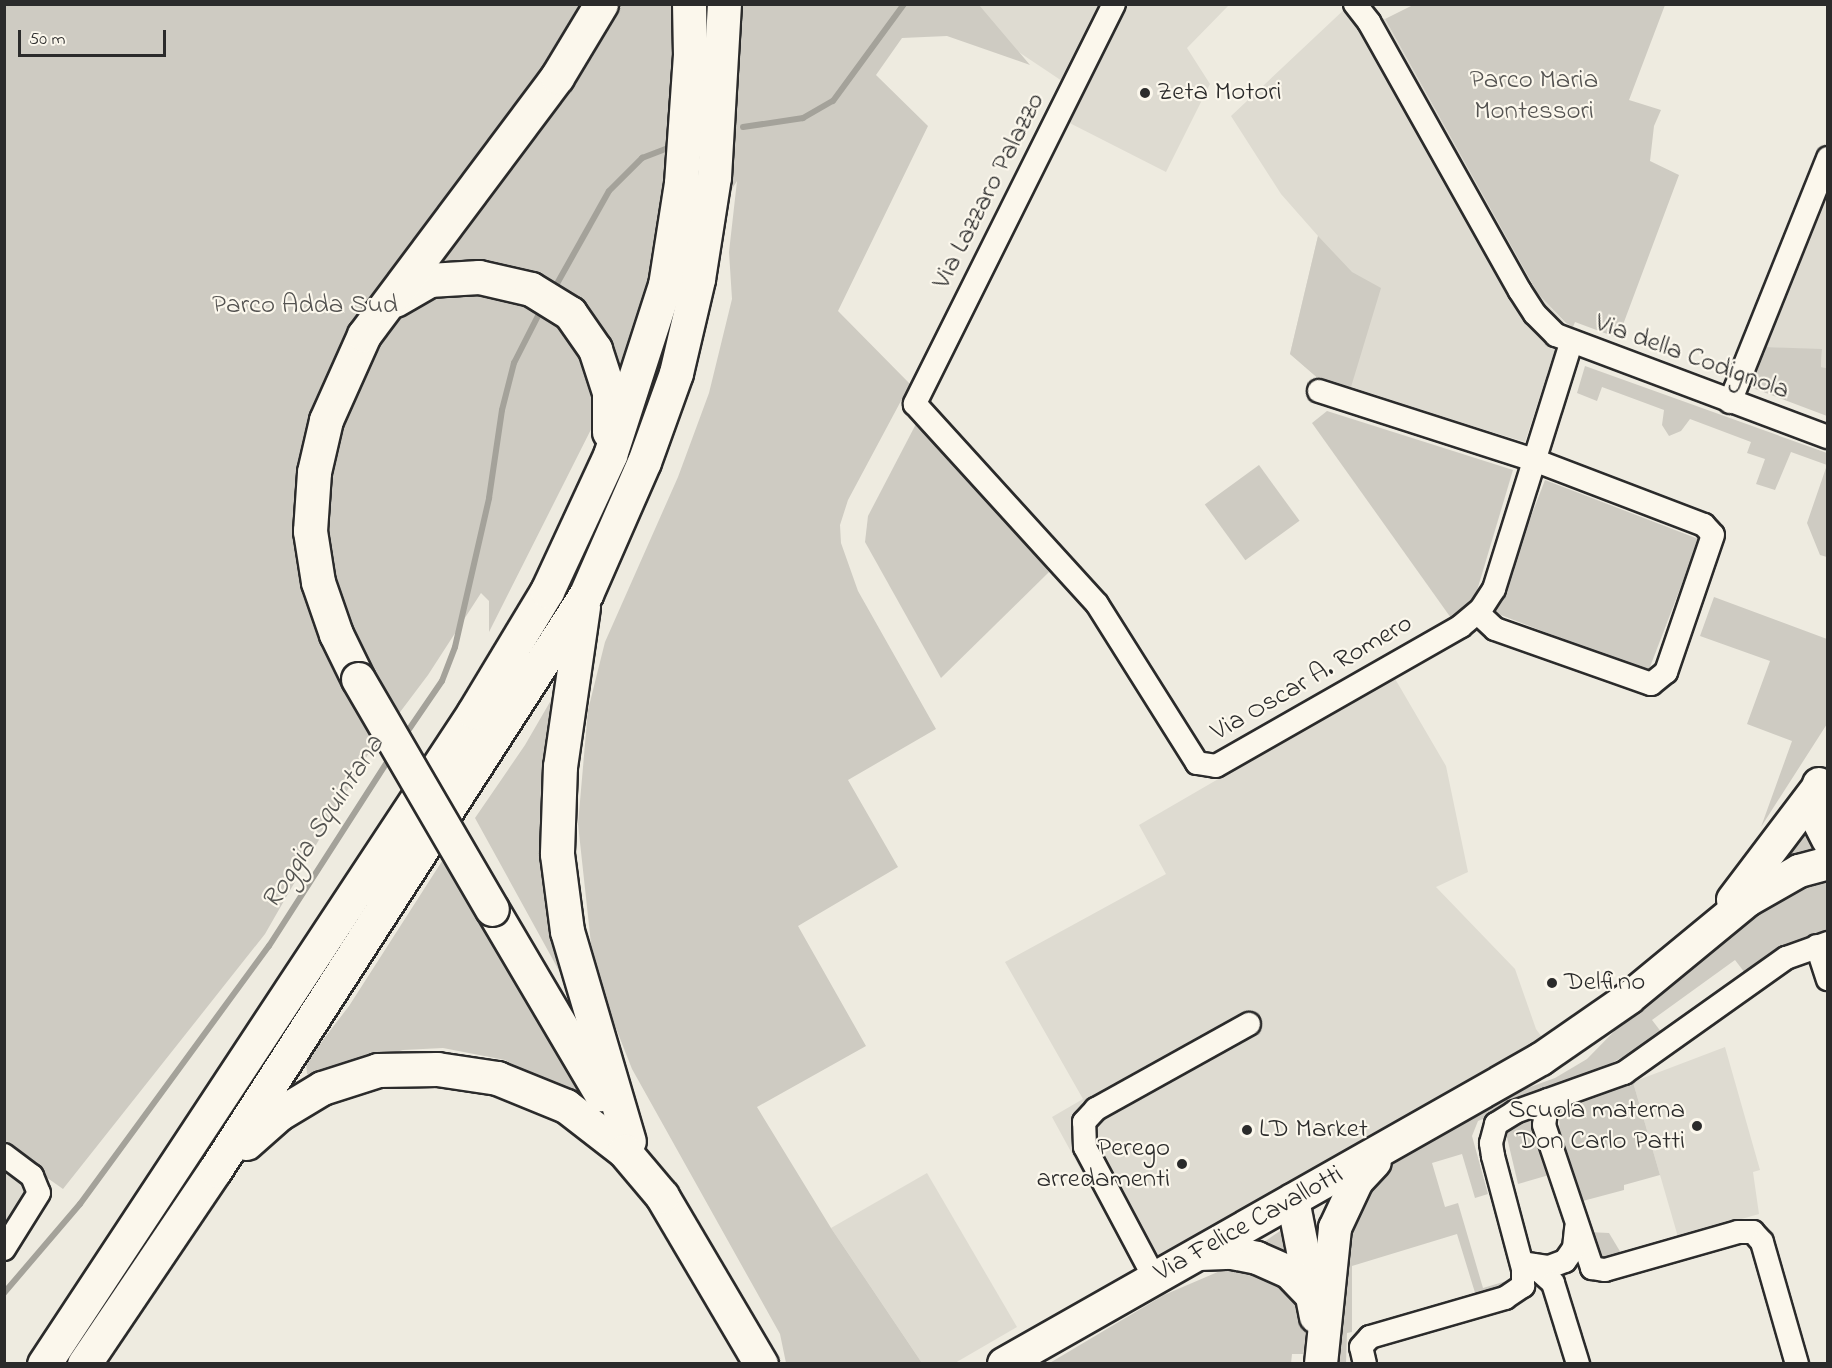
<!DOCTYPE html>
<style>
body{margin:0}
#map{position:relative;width:1832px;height:1368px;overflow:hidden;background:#eeebe0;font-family:"Indie Flower",sans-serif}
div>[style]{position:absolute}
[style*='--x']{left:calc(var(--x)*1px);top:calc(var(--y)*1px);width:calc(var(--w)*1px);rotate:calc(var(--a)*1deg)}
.built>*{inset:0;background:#dedbd1}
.green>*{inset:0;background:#cecbc2;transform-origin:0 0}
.stream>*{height:6px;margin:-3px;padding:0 3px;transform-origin:3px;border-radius:3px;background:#a4a29a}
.roads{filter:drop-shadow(2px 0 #2b2b2b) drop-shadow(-2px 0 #2b2b2b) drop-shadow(0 2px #2b2b2b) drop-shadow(0 -2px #2b2b2b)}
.street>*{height:22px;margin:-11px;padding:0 11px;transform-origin:11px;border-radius:11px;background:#fbf7ec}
.secondary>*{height:32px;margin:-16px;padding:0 16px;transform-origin:16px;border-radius:16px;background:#fbf7ec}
.primary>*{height:33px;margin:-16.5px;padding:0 16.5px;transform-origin:16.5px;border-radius:16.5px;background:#fbf7ec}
.highway>*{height:33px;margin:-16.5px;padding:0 16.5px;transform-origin:16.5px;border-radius:16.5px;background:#fbf7ec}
.bridges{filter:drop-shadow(2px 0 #2b2b2b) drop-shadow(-2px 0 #2b2b2b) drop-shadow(0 2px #2b2b2b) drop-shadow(0 -2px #2b2b2b)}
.highway-bridge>*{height:33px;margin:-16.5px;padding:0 16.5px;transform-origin:16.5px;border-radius:16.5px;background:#fbf7ec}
.dots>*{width:16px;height:16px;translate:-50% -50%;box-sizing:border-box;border:3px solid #fbf7ec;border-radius:50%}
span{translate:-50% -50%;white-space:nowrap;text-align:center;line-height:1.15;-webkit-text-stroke:4.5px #fbf7ec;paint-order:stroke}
.park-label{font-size:27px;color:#545351}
.poi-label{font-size:27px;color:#2b2b2b}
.left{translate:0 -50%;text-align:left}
.right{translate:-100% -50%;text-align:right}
.street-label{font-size:27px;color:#2b2b2b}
.water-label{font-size:28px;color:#555552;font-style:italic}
.frame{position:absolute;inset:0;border:6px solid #2b2b2b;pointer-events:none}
.scale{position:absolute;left:18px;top:30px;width:148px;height:27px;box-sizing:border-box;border:3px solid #2b2b2b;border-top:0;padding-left:8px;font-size:18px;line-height:21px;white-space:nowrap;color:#2b2b2b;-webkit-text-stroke:4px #fbf7ec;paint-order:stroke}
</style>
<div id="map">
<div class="built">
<div style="clip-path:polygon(948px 5px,1229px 5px,1187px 48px,1210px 84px,1166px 172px,1048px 112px,1062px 81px)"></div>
<div style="clip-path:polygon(1349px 5px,1385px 19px,1538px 294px,1564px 322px,1525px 442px,1320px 380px,1290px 354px,1318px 236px,1281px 194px,1231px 116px)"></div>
<div style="clip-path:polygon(1827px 191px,1827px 368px,1821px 367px,1822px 350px,1765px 347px)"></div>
<div style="clip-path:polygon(1394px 677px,1446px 766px,1468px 872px,1436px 887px,1515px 969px,1536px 1029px,1551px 1050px,1141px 1280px,1052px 1117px,1083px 1099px,1005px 962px,1166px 874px,1139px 825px)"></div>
<div style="clip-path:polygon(1725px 1047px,1760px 1170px,1753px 1172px,1759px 1214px,1678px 1237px,1633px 1082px)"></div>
<div style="clip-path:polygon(5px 1155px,38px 1188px,5px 1249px)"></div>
<div style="clip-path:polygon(927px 1173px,1017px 1327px,955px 1363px,922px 1363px,831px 1228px)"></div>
</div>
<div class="green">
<div style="clip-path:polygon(4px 5px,979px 5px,1030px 65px,947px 36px,902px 38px,876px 75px,928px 126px,838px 311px,910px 384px,848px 500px,840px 525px,841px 543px,858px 591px,936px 729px,848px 780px,898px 867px,798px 926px,866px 1046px,757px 1107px,831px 1228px,922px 1363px,786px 1363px,780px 1334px,632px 1069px,608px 1008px,591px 944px,578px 824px,588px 710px,605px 642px,678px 477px,709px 393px,732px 299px,729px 252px,737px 181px,630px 352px,489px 632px,489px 601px,481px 593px,428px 675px,367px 756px,265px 934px,63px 1189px,5px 1148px)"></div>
<div style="clip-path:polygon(1413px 5px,1665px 5px,1629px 100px,1661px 110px,1654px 126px,1650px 161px,1679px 175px,1618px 338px,1575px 322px,1573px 327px,1566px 323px,1538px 294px,1385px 19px)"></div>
<div style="clip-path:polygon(1318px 236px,1352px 272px,1381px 288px,1351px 387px,1320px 380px,1290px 354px)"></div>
<div style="clip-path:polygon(1765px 347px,1822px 349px,1821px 367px,1827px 368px,1827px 416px,1750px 387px)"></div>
<div style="clip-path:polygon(1585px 366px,1827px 453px,1827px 557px,1820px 555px,1807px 523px,1827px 465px,1791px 452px,1775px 490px,1756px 484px,1765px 459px,1747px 453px,1751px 442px,1690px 419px,1681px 431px,1669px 436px,1662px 425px,1664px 410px,1602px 387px,1597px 401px,1577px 393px)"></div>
<div style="clip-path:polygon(1327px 411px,1513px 470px,1476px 594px,1451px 618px,1312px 423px)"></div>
<div style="clip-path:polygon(917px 422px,1049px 572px,941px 678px,865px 542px,868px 516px)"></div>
<div style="left:1259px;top:465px;width:69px;height:67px;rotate:54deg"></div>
<div style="left:1545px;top:480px;width:165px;height:142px;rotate:21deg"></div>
<div style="clip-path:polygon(1714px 597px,1827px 639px,1827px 724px,1761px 827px,1792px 741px,1747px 724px,1770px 661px,1700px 636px)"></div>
<div style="clip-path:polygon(565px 676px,579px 1007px,475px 818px,525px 745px)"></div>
<div style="clip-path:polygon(1806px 817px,1827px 853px,1747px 894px)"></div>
<div style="clip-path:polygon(444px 858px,569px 1064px,602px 1116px,505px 1060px,443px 1048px,403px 1050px,314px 1077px,307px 1074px,306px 1062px,349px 1006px)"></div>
<div style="clip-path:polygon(1827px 874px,1827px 931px,1777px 951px,1745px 973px,1735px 960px,1652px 1020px,1662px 1033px,1648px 1043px,1601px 1069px,1478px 1121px,1472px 1136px,1488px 1194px,1475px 1198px,1462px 1154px,1432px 1163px,1445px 1207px,1458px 1203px,1483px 1288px,1513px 1279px,1515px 1285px,1476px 1296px,1457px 1234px,1352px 1266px,1352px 1332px,1347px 1333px,1346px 1363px,1332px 1364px,1342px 1227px,1381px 1172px,1505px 1096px,1555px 1078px,1587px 1059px,1634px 1011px,1750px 912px)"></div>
<div style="clip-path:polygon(1633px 1082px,1660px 1175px,1624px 1185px,1624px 1190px,1579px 1202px,1560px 1136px,1559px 1114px,1565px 1108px)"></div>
<div style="clip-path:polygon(1532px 1117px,1549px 1175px,1518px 1184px,1505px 1129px,1508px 1125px)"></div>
<div style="clip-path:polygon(1283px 1229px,1295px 1257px,1261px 1244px)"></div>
<div style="clip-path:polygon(1588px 1232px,1609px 1233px,1621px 1253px,1596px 1260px)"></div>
<div style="clip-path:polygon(1227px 1268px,1248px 1269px,1275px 1279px,1301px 1306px,1311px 1354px,1292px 1354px,1291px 1364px,1048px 1364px,1164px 1295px)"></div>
</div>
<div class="stream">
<div style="--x:743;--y:127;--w:61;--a:-8.5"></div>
<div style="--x:803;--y:118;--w:34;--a:-30"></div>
<div style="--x:833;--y:101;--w:120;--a:-53.8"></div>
<div style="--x:554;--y:289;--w:112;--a:-60.7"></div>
<div style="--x:609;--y:191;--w:47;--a:-45"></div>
<div style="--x:642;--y:158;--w:30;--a:-21"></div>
<div style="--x:403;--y:738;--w:69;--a:-55.6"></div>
<div style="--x:442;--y:681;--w:36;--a:-69"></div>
<div style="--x:455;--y:647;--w:153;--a:-77.1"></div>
<div style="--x:489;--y:498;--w:89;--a:-81.6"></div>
<div style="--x:502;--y:410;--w:49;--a:-75.7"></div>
<div style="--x:514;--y:363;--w:59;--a:-63"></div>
<div style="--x:4;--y:1293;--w:117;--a:-49.5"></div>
<div style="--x:80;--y:1204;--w:320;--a:-53.8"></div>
<div style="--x:269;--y:946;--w:226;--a:-57.3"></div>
</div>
<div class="roads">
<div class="street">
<div style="--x:1114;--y:4;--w:447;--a:116.5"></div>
<div style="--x:915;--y:404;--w:270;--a:47.7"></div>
<div style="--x:1097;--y:604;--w:188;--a:57.8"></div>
<div style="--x:1197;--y:763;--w:19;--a:9"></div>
<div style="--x:1216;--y:766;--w:282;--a:-29.7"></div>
<div style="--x:1461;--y:626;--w:26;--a:-40"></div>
<div style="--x:1481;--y:609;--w:24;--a:-57"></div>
<div style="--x:1494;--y:589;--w:258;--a:-72.6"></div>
<div style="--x:1355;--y:4;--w:23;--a:52"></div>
<div style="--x:1369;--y:22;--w:308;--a:60.7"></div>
<div style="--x:1520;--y:291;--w:27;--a:57"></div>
<div style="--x:1535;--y:314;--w:30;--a:45"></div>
<div style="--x:1556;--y:335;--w:290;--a:20.6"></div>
<div style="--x:1319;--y:391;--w:226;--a:17.8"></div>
<div style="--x:1534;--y:460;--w:182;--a:20.9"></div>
<div style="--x:1704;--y:525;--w:13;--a:48"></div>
<div style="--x:1713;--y:535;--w:145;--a:108.9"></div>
<div style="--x:1666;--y:672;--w:19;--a:141"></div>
<div style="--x:1651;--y:684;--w:165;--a:-160.6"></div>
<div style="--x:1495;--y:629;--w:23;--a:-137"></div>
<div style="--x:1730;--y:402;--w:263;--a:-68.1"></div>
<div style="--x:1817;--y:946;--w:35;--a:72"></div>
<div style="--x:1548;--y:1100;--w:25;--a:99"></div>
<div style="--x:1544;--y:1125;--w:151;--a:71.4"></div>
<div style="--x:1592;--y:1268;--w:13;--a:9"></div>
<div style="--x:1605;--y:1270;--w:138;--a:-15.9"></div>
<div style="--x:1738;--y:1232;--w:15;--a:0"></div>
<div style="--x:1753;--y:1232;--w:13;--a:48"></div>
<div style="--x:1762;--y:1242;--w:127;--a:74"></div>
<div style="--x:4;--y:1155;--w:35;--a:37"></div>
<div style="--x:32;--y:1176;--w:18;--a:68"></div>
<div style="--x:39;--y:1193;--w:66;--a:122"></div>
<div style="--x:1529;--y:1264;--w:20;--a:9"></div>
<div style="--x:1549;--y:1267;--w:17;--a:-21"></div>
<div style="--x:1565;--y:1261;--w:16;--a:-55"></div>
<div style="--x:1574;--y:1248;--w:20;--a:-84"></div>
<div style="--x:1533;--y:1265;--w:27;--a:42"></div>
<div style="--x:1553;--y:1283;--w:85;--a:72.8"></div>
<div style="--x:1154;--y:1277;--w:147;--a:-118"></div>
<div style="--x:1085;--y:1147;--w:25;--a:-92"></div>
<div style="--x:1084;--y:1122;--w:18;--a:-47"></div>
<div style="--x:1096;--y:1109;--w:175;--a:-29.1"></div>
<div style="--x:1365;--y:1364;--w:17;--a:-103"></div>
<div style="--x:1361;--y:1347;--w:13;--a:-48"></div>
<div style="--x:1370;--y:1337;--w:141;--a:-16.1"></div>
<div style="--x:1505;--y:1298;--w:22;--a:-34"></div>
<div style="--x:1523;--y:1286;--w:17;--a:-90"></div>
<div style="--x:1523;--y:1269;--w:117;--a:-104.9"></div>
<div style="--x:1493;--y:1156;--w:13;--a:-99"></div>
<div style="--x:1491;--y:1143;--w:20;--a:-75"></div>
<div style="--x:1496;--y:1124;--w:22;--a:-32"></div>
<div style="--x:1515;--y:1112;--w:116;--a:-19.7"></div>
<div style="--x:1624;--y:1073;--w:199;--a:-35.4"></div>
<div style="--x:1786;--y:958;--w:45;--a:-19.7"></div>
</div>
<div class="secondary">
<div style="--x:1819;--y:784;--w:30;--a:98"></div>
<div style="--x:1815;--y:814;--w:29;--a:63"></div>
<div style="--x:1733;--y:900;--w:139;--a:-52.9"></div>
<div style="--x:1293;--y:1200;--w:119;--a:78.9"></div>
<div style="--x:1199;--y:1254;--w:33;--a:-2"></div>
<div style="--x:1232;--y:1253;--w:25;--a:11"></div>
<div style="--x:1257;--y:1258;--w:35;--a:24"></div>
<div style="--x:1289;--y:1272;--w:29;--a:46"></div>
<div style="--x:1004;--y:1364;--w:618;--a:-29.6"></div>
<div style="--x:1541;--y:1059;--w:107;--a:-34.7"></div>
<div style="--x:1629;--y:998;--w:154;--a:-39.5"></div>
<div style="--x:1748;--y:900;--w:59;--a:-29.6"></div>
<div style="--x:1799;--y:871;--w:30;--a:-15"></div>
<div style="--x:1321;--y:1364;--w:137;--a:-84.1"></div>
<div style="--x:1335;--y:1228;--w:52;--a:-64.9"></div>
<div style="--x:1357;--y:1181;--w:26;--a:-47"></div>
</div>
<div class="primary">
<div style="--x:662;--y:1196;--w:195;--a:59.5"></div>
</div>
<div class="highway">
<div style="--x:395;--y:300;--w:39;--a:-30"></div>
<div style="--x:429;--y:280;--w:50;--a:-3.4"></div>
<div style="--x:479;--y:277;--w:53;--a:13"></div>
<div style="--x:531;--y:289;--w:46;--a:31.6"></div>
<div style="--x:570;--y:313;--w:44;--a:55.2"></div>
<div style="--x:595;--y:349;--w:45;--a:72"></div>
<div style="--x:609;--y:392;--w:40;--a:90"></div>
<div style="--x:583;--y:607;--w:161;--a:98.2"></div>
<div style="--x:560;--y:766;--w:88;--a:92"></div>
<div style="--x:557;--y:854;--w:78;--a:82.6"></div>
<div style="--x:567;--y:931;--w:219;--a:73.6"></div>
<div style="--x:358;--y:679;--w:50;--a:-116.1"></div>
<div style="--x:336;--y:634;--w:55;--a:-109.1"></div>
<div style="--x:318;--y:582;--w:52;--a:-98.9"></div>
<div style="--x:310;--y:531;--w:59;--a:-86.1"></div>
<div style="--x:314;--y:472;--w:53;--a:-77"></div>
<div style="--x:326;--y:420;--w:93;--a:-65.9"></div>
<div style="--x:364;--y:335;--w:322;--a:-53.2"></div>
<div style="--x:557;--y:77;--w:85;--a:-58.9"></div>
<div style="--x:492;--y:909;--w:215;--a:59.5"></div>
<div style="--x:246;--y:1143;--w:44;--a:-41.3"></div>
<div style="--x:279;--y:1114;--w:50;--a:-31.2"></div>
<div style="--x:322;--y:1088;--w:59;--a:-17.8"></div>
<div style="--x:378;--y:1070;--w:59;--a:-1"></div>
<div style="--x:437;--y:1069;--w:61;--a:8.5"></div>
<div style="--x:497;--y:1078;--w:74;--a:22.1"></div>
<div style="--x:566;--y:1106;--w:73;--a:37.8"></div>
<div style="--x:624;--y:1151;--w:59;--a:49.8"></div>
<div style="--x:44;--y:1364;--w:781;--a:-56.59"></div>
<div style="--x:474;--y:712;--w:141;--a:-58.9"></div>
<div style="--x:547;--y:591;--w:150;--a:-65.1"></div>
<div style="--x:610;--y:455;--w:179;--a:-72.1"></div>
<div style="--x:665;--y:285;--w:103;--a:-81.1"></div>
<div style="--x:681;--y:183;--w:128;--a:-86"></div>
<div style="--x:690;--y:55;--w:51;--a:-91.1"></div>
<div style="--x:84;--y:1364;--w:234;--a:-56"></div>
<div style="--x:215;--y:1170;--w:685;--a:-57.21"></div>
<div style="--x:586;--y:594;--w:144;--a:-66.3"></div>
<div style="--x:644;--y:462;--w:95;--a:-70.2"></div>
<div style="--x:676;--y:373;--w:97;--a:-76.8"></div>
<div style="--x:698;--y:279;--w:103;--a:-81.1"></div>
<div style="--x:714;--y:177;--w:173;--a:-86.7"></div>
</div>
</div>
<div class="bridges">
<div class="highway-bridge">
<div style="--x:358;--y:679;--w:266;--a:59.8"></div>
</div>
</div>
<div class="dots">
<div style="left:1145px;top:93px;background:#2b2b2b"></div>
<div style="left:1552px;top:983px;background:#2b2b2b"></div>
<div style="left:1697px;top:1126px;background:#2b2b2b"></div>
<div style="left:1247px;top:1130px;background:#2b2b2b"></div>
<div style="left:1182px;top:1164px;background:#2b2b2b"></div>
</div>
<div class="park-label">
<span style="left:1534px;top:96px">Parco Maria<br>Montessori</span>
<span style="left:305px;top:306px">Parco Adda Sud</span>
</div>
<div class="poi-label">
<span class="left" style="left:1157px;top:93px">Zeta Motori</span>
<span class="left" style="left:1564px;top:983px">Delfino</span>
<span class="right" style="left:1685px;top:1126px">Scuola materna<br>Don Carlo Patti</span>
<span class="left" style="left:1259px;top:1130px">LD Market</span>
<span class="right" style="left:1170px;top:1164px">Perego<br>arredamenti</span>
</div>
<div class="street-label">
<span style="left:989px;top:191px;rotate:-63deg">Via Lazzaro Palazzo</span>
<span style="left:1692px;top:357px;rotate:20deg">Via della Codignola</span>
<span style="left:1312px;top:678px;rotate:-30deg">Via Oscar A. Romero</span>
<span style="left:1249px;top:1224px;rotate:-29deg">Via Felice Cavallotti</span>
</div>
<div class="water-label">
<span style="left:324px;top:823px;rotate:-57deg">Roggia Squintana</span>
</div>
<div class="frame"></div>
<div class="scale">50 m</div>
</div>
